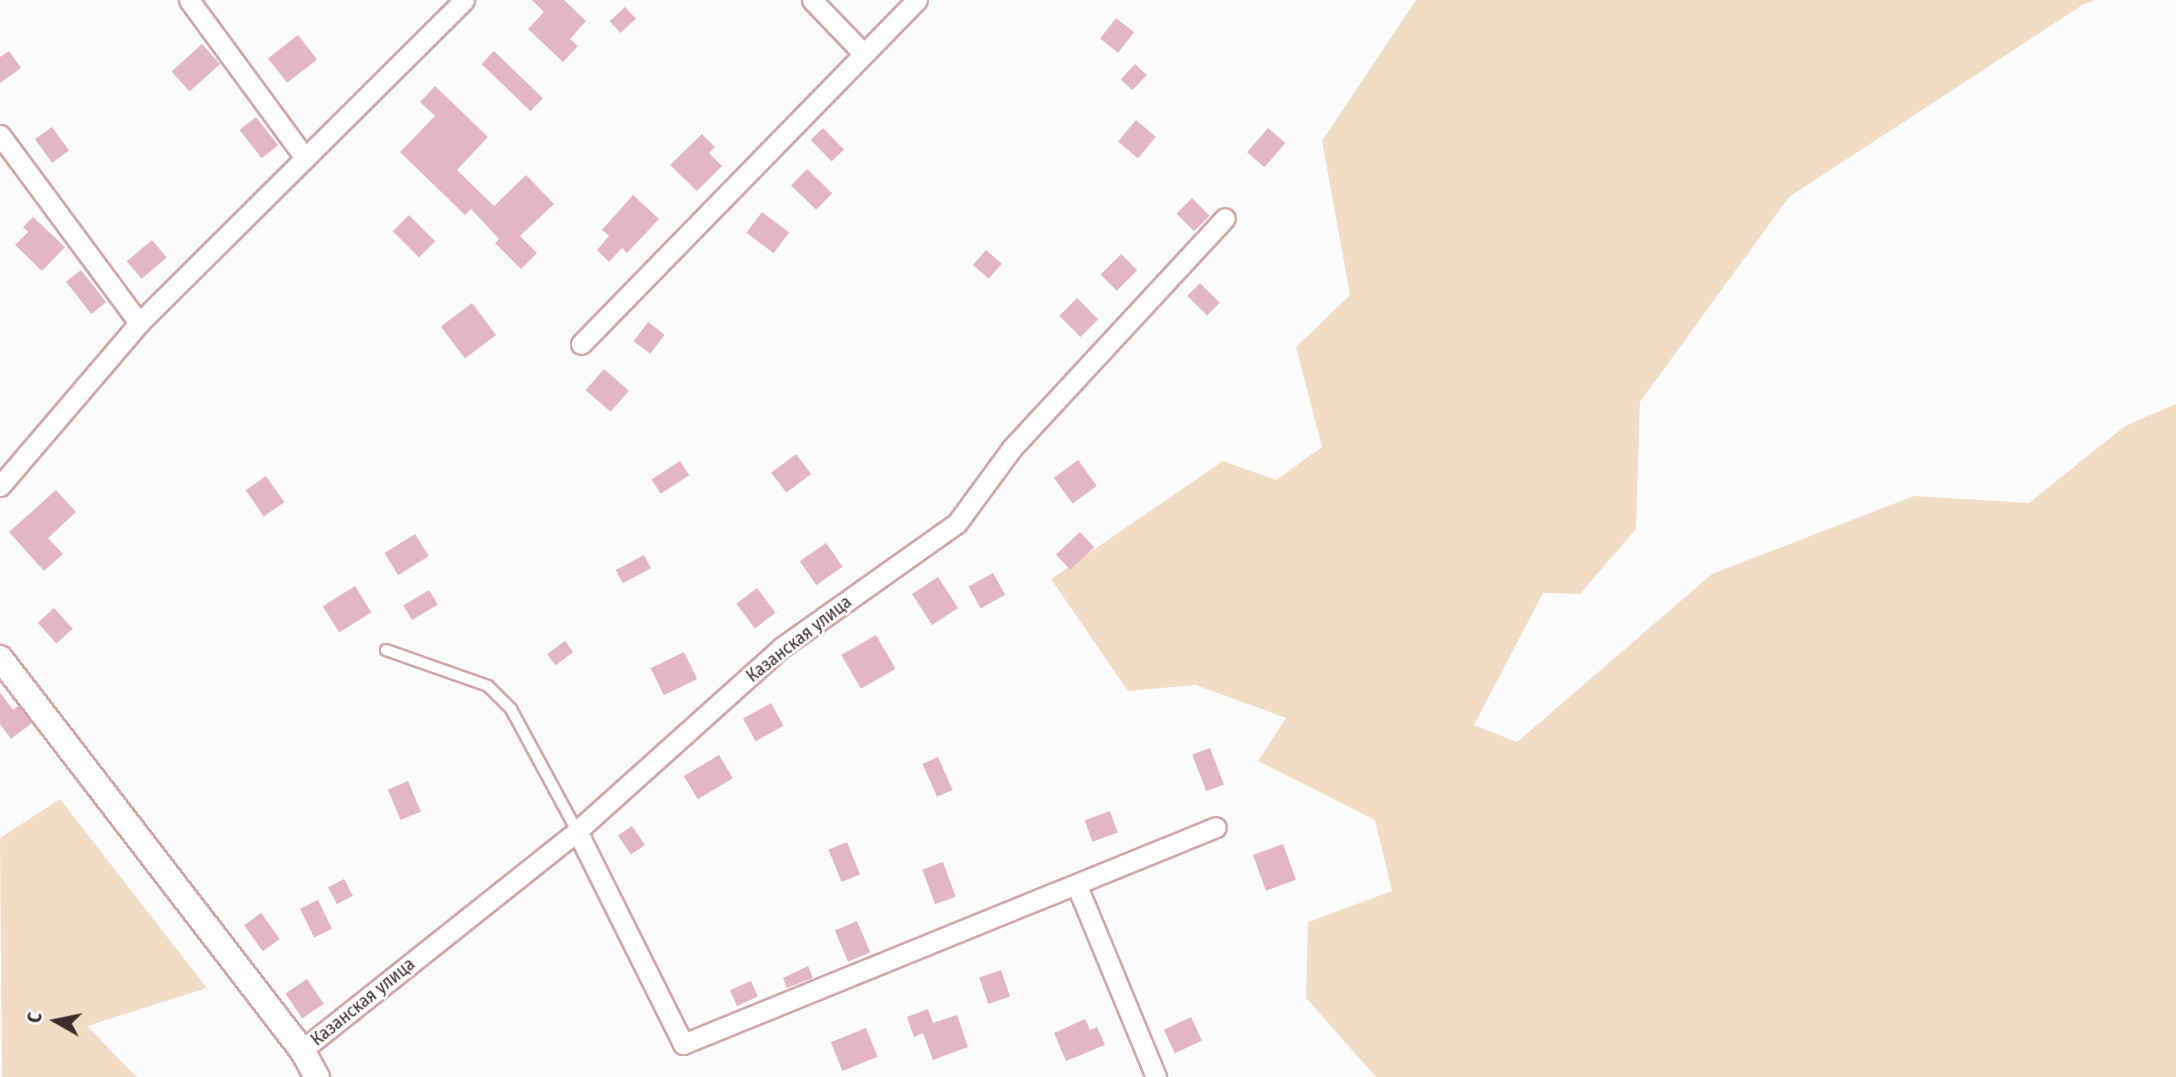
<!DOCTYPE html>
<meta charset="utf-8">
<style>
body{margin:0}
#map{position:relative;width:2176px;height:1077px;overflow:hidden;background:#fbfbfb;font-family:"Fira Sans Condensed",sans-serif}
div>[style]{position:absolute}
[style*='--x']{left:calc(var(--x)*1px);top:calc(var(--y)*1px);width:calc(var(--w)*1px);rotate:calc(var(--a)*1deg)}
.green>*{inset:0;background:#f1ddc6}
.building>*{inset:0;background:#e2b5c7;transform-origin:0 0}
.roads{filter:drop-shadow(2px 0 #d0a8a8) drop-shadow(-2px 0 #d0a8a8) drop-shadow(0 2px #d0a8a8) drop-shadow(0 -2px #d0a8a8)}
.service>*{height:10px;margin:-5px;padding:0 5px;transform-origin:5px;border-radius:5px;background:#fff}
.minor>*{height:19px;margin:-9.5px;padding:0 9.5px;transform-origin:9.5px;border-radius:9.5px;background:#fff}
.tertiary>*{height:24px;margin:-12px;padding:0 12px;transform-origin:12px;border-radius:12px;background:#fff}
span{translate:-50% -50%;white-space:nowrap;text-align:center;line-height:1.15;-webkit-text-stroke:5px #fff;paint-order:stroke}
.street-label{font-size:18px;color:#3c2c2c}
.north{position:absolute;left:21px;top:986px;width:70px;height:70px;-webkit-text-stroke:5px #fff;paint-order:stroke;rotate:279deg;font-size:19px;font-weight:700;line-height:28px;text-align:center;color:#3c2c2c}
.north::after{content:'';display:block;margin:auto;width:24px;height:32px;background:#3c2c2c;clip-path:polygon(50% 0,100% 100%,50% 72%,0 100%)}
</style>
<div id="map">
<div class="green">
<div style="clip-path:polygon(1416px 0,2095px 0,2084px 4px,1789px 197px,1640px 402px,1636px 529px,1580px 594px,1543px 593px,1474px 725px,1517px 742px,1712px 574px,1914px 496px,2029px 503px,2125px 426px,2176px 404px,2176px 1077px,1376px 1077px,1306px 998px,1308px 922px,1392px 891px,1375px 820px,1258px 761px,1286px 718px,1196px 685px,1128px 691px,1051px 579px,1223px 461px,1276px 480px,1322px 447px,1296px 347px,1350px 295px,1322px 141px)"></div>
<div style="clip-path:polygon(60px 799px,207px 988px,87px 1026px,137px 1077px,2px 1077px,0 838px)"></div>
</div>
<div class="building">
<div style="clip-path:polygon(532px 0,564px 0,586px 21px,570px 39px,578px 46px,563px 62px,528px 29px,544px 12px)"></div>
<div style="left:625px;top:7px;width:16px;height:21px;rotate:47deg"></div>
<div style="left:1116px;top:18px;width:23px;height:26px;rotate:38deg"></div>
<div style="left:298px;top:35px;width:31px;height:38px;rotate:52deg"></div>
<div style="left:202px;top:44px;width:27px;height:41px;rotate:48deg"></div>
<div style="clip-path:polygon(9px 51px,21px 68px,0 83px,0 57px)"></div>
<div style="left:494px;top:51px;width:68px;height:18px;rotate:44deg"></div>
<div style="left:1135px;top:64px;width:16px;height:21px;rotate:43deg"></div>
<div style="clip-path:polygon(435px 86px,488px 137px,457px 170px,494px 206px,526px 175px,554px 204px,520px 236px,537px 253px,521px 269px,495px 243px,499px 239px,471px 209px,465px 215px,400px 152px,435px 116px,420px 102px)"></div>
<div style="left:256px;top:117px;width:36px;height:21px;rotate:52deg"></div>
<div style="left:1136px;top:120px;width:26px;height:28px;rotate:40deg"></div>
<div style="left:52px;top:127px;width:29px;height:21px;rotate:54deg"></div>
<div style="left:823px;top:128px;width:30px;height:17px;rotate:46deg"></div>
<div style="left:1268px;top:128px;width:23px;height:32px;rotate:41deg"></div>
<div style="clip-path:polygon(702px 134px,715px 147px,709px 153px,722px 166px,697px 191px,670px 165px)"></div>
<div style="left:807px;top:169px;width:35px;height:23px;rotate:44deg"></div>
<div style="clip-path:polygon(633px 195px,659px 219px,627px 253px,622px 248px,609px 262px,597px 250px,609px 236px,602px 230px)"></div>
<div style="left:1192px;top:198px;width:25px;height:22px;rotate:45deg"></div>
<div style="left:762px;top:212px;width:34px;height:26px;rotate:37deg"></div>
<div style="left:409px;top:215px;width:37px;height:23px;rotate:45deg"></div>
<div style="clip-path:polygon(33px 217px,65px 247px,42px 271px,15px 245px,28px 232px,23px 227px)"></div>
<div style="left:152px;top:240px;width:23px;height:33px;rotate:50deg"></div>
<div style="left:986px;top:250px;width:21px;height:20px;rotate:41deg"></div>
<div style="left:1121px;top:254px;width:23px;height:29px;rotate:45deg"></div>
<div style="left:81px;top:270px;width:41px;height:19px;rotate:52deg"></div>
<div style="left:1200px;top:283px;width:28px;height:18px;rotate:45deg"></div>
<div style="left:1077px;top:298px;width:30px;height:25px;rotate:45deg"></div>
<div style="left:472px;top:303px;width:40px;height:39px;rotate:53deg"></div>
<div style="left:648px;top:322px;width:21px;height:24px;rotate:37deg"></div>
<div style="left:604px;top:369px;width:33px;height:28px;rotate:41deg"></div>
<div style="left:796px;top:454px;width:25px;height:31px;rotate:53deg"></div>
<div style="left:1078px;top:460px;width:32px;height:30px;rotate:54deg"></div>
<div style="left:680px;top:461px;width:17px;height:34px;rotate:57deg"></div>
<div style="left:266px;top:476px;width:32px;height:25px;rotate:55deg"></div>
<div style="clip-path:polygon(56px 490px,76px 512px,48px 538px,63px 554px,44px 571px,9px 532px)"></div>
<div style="left:1080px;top:532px;width:21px;height:33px;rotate:47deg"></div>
<div style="left:415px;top:534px;width:26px;height:36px;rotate:58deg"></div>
<div style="left:826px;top:543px;width:29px;height:32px;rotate:55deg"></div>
<div style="left:644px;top:555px;width:15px;height:32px;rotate:62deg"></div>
<div style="left:993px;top:573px;width:25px;height:28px;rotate:61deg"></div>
<div style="left:938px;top:577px;width:37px;height:31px;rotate:57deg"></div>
<div style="left:355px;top:586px;width:31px;height:38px;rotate:58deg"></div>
<div style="left:757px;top:588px;width:31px;height:26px;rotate:53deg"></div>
<div style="left:429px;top:590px;width:17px;height:30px;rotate:59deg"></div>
<div style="left:54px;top:608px;width:28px;height:22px;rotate:48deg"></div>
<div style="left:876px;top:635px;width:39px;height:40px;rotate:60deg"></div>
<div style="left:565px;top:641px;width:14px;height:22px;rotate:54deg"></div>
<div style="left:684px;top:652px;width:30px;height:37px;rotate:64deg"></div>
<div style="clip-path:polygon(0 692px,13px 710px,18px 706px,32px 723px,11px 739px,0 724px)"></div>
<div style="left:771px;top:703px;width:26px;height:32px;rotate:61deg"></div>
<div style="left:1210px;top:748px;width:39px;height:19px;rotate:69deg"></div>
<div style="left:719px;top:755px;width:27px;height:41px;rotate:59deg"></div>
<div style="left:938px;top:757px;width:36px;height:17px;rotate:66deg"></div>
<div style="left:408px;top:781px;width:33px;height:22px;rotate:67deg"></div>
<div style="left:1110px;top:811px;width:23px;height:27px;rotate:70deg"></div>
<div style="left:632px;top:826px;width:23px;height:17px;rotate:56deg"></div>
<div style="left:847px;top:842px;width:35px;height:20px;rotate:68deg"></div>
<div style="left:1283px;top:844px;width:38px;height:32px;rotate:70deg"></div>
<div style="left:943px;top:862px;width:37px;height:22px;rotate:70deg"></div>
<div style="left:344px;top:879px;width:19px;height:18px;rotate:62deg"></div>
<div style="left:318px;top:900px;width:32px;height:20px;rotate:64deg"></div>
<div style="left:261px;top:913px;width:32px;height:21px;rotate:54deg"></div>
<div style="left:857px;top:921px;width:34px;height:24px;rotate:67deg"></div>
<div style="clip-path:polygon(808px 966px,813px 978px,787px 988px,783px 978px)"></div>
<div style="left:1001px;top:970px;width:28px;height:23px;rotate:71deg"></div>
<div style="left:307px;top:979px;width:30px;height:26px;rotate:56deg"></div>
<div style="left:751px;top:981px;width:17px;height:23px;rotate:66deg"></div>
<div style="clip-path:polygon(928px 1009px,933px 1023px,957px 1015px,968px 1047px,933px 1060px,923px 1033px,914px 1037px,907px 1017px)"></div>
<div style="left:1191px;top:1017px;width:26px;height:30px;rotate:65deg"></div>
<div style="clip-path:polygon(1085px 1019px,1090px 1030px,1097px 1027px,1105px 1045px,1066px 1061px,1054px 1033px)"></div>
<div style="left:866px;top:1028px;width:31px;height:38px;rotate:68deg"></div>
</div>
<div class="roads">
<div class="service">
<div style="--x:386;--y:650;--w:108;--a:19.4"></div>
<div style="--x:488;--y:686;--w:33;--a:45"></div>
<div style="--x:511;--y:709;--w:139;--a:61.6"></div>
</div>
<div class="minor">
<div style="--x:189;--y:0;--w:196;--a:53.7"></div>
<div style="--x:812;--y:0;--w:74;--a:46.1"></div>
<div style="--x:0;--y:135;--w:234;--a:53.5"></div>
<div style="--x:581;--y:344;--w:481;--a:-45.7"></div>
<div style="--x:0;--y:486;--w:214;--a:-49.5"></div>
<div style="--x:139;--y:323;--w:458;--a:-44.8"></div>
<div style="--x:577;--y:831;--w:238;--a:63.5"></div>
<div style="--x:683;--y:1044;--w:575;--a:-22.15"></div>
<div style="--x:1077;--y:886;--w:207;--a:67.5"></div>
<div style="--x:302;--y:1050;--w:352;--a:-38.5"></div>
<div style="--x:577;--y:831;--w:275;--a:-41.9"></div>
<div style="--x:782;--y:647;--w:214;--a:-35.3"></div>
<div style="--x:957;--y:523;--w:93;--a:-53.7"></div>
<div style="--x:1012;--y:448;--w:313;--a:-47.2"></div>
</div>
<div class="tertiary">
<div style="--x:0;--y:658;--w:495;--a:52.4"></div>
<div style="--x:302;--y:1050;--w:31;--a:61"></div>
</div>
</div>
<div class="street-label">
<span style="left:799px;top:639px;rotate:-38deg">Казанская улица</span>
<span style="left:363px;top:1002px;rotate:-39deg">Казанская улица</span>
</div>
<div class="north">С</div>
</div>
